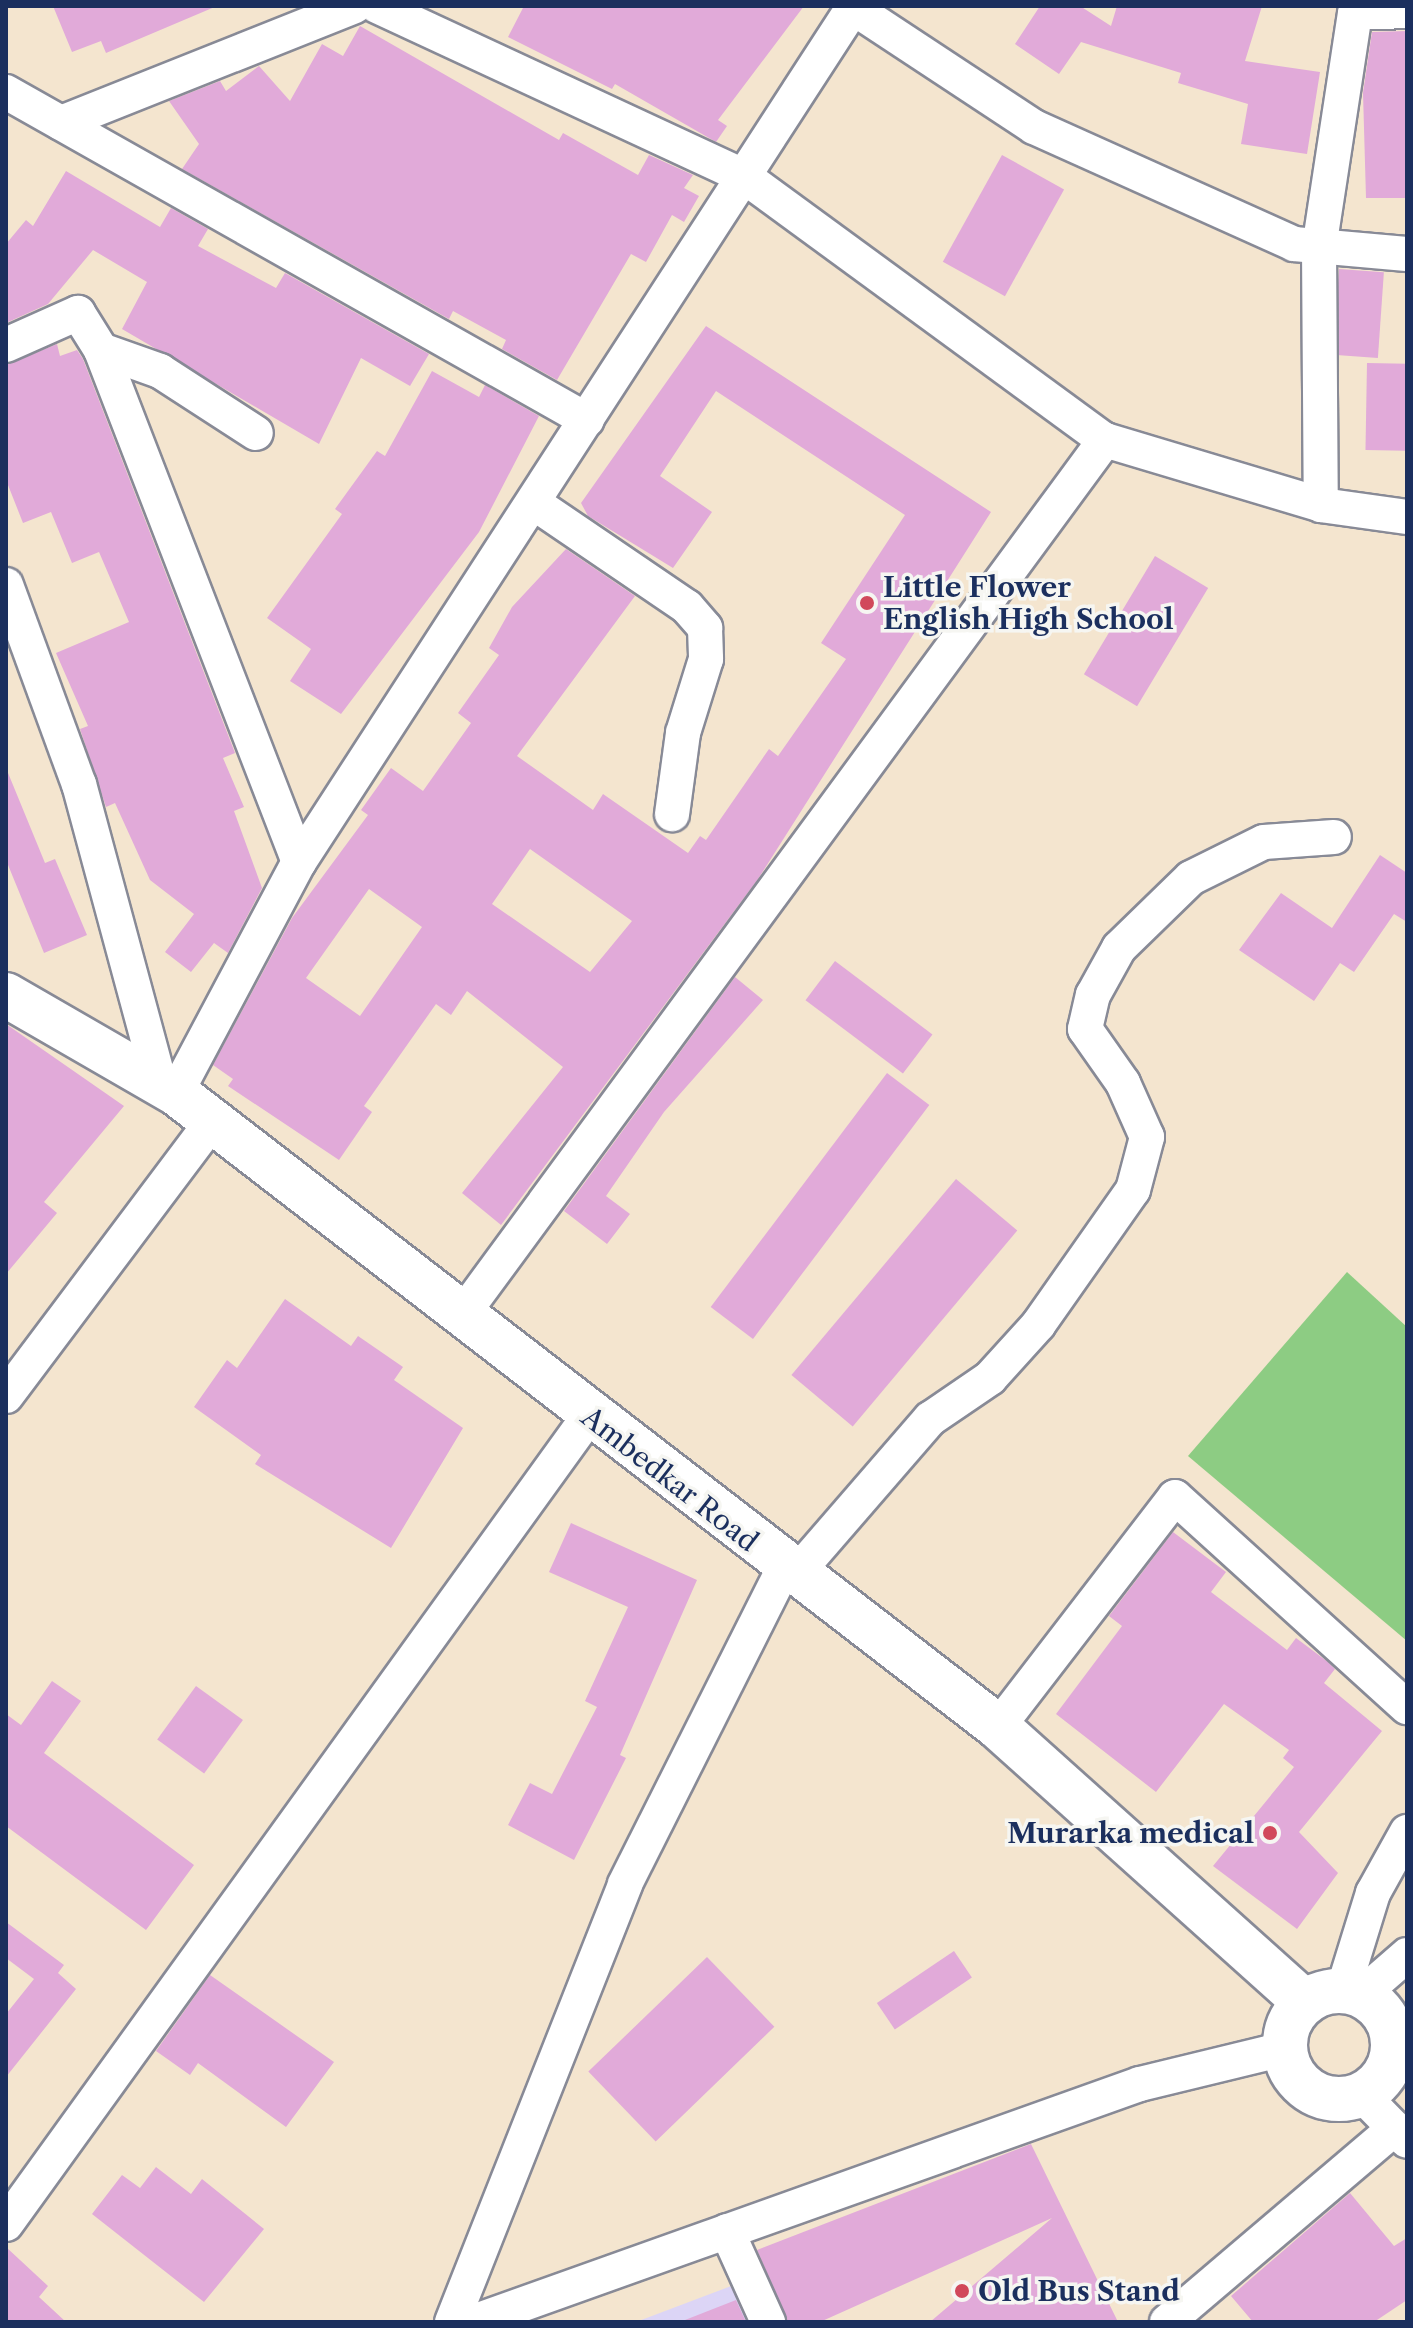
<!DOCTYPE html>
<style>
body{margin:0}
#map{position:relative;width:1413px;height:2328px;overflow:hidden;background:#f4e5cf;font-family:"Libre Caslon Text",serif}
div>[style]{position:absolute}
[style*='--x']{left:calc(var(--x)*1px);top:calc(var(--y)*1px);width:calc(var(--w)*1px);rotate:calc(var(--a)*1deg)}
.built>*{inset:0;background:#dcd5f6}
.green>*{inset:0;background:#8dcc83}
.building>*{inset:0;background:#e1aad9;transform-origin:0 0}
.roads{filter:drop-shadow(2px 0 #888a96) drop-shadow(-2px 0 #888a96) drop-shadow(0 2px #888a96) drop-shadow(0 -2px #888a96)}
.minor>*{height:34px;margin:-17px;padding:0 17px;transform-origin:17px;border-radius:17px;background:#fff}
.primary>*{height:44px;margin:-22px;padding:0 22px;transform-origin:22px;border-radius:22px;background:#fff}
.primary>.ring{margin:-22px;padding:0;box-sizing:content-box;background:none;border:44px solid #fff;border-radius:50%}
.dots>*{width:22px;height:22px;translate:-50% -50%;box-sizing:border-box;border:4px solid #f6f6f2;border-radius:50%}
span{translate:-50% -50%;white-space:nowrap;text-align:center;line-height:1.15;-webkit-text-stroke:7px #f6f6f2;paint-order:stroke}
.poi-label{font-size:28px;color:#1b2f5e;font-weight:700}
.left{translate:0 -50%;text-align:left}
.right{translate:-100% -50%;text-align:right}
.street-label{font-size:28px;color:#1b2f5e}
.frame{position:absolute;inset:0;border:8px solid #1b2f5e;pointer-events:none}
</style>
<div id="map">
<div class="built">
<div style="clip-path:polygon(755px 2277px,769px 2322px,636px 2322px)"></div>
</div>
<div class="green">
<div style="clip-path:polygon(1347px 1272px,1407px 1327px,1407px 1641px,1188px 1456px)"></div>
</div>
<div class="building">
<div style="clip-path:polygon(53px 6px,217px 6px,106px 53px,101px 41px,72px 52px)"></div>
<div style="clip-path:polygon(524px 6px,804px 6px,718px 120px,727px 126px,716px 142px,615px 84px,612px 89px,508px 37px)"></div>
<div style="clip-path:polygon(1040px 6px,1080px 6px,1111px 26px,1117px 6px,1262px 6px,1245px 61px,1320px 72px,1307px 154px,1241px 144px,1248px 104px,1178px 83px,1181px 73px,1081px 42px,1059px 74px,1015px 44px)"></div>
<div style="clip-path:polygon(360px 26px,559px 140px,563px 133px,638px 175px,649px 155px,693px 175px,684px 188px,699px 196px,684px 222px,672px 215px,646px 262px,631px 254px,557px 380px,502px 349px,506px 340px,453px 311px,449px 319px,182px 169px,199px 144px,169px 101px,220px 81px,226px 91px,259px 66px,290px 101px,322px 44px,343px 56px)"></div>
<div style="clip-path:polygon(1407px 31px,1407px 198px,1366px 198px,1363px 93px,1372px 32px)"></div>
<div style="left:1002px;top:155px;width:71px;height:122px;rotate:29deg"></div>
<div style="clip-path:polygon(66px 171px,160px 227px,171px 208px,208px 229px,198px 246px,276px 288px,285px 273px,429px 354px,410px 386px,361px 358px,319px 444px,122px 329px,147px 282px,93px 250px,48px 304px,6px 323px,6px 244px,26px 220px,33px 226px)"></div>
<div style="left:1339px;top:269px;width:45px;height:86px;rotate:4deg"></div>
<div style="clip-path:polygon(evenodd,706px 326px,991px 512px,758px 879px,501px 1225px,462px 1193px,563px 1067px,467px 991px,451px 1015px,436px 1004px,364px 1106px,372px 1112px,339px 1160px,228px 1086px,233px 1079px,213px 1065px,292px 918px,368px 815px,361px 810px,391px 768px,423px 791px,471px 723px,458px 713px,499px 655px,489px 648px,512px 607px,566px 549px,635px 596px,517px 756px,593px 810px,603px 794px,688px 853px,700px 836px,706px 840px,769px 749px,778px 756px,846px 659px,821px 643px,905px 515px,716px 391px,660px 476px,712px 512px,673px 568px,588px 516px,581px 503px,706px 326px,530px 849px,632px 921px,590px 972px,492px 904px,530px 849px,706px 326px,369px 889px,422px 927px,360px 1016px,306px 978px,369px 889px)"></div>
<div style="clip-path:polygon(57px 344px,60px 356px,77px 350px,83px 359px,235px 753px,223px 758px,244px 807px,234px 811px,262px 888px,228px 953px,214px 943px,191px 972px,165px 952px,194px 914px,150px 880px,115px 803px,106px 807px,80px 729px,88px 726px,56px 653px,129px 622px,99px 552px,72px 563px,51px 512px,23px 523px,6px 480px,6px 365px)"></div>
<div style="left:1367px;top:363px;width:40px;height:87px;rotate:1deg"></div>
<div style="clip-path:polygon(432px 371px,479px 397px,485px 385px,539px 416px,479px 532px,341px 714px,290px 681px,311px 649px,267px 618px,342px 514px,335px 509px,377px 451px,385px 456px)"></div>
<div style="left:1155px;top:556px;width:62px;height:138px;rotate:31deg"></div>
<div style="clip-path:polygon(6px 768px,45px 863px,55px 859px,87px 935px,44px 953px,6px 860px)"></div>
<div style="clip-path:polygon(1380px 855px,1407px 873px,1407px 922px,1394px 914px,1354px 972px,1340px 963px,1314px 1001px,1239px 950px,1281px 893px,1332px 928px)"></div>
<div style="left:835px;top:961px;width:122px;height:49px;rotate:37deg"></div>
<div style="clip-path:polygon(735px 977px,763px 1000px,664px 1112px,606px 1196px,630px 1214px,607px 1244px,564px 1211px)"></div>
<div style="clip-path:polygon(6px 1024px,124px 1106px,44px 1202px,57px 1213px,6px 1274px)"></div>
<div style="left:887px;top:1073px;width:53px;height:293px;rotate:37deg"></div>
<div style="left:956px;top:1179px;width:80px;height:256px;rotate:40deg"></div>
<div style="clip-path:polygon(285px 1299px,351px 1346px,358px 1336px,403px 1367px,394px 1380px,463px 1428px,391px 1548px,255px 1464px,261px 1455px,194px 1407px,227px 1360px,237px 1368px)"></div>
<div style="clip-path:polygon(571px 1523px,697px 1580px,620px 1755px,626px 1758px,574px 1860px,508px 1825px,530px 1783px,552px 1794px,597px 1707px,585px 1701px,628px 1607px,549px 1572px)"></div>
<div style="clip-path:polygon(1173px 1532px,1226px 1572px,1211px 1592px,1287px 1650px,1296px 1638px,1328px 1662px,1335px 1669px,1324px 1683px,1382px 1731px,1299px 1832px,1338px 1873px,1297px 1929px,1213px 1866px,1294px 1767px,1283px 1758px,1289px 1750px,1224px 1704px,1156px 1792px,1056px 1714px,1122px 1626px,1109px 1616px)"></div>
<div style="clip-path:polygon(52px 1681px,81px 1701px,44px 1753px,194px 1865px,146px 1930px,6px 1826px,6px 1714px,21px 1725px)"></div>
<div style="left:196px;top:1686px;width:58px;height:66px;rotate:36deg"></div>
<div style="clip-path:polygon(6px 1922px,64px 1965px,58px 1973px,76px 1989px,6px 2077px,6px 2014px,34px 1979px,6px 1958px)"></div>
<div style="left:954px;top:1951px;width:32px;height:93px;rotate:56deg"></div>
<div style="left:707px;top:1957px;width:97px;height:165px;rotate:46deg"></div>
<div style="clip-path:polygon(210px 1975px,334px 2062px,286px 2127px,198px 2063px,190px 2075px,156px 2051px)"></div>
<div style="clip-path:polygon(1031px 2144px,1118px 2322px,930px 2322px,1052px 2218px,820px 2322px,788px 2322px,757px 2250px)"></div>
<div style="clip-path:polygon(156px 2167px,191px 2194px,202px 2179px,264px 2229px,204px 2302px,92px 2214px,122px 2175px,140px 2188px)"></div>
<div style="clip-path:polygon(1350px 2193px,1394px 2246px,1407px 2238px,1407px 2300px,1374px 2322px,1253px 2322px,1231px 2296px)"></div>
<div style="clip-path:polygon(6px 2247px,48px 2286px,39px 2297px,66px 2322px,6px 2322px)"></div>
<div style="clip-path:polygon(736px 2300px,746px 2322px,685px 2322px,685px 2320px)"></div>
</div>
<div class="roads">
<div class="minor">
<div style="--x:377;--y:6;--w:406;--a:24.9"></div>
<div style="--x:745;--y:177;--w:446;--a:36.2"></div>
<div style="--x:855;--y:9;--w:214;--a:33.4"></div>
<div style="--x:1034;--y:127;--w:285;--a:24.2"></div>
<div style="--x:1294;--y:244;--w:113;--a:5.1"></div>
<div style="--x:1407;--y:11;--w:52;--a:177.8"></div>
<div style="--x:1355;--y:13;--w:238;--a:98.7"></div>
<div style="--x:1319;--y:248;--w:257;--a:89.6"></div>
<div style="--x:1321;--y:505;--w:87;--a:7.9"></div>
<div style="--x:6;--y:92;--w:667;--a:29.45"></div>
<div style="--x:61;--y:123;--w:316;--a:-21.7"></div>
<div style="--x:6;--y:345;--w:79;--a:-24"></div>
<div style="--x:78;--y:313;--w:44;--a:58.1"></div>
<div style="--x:101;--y:350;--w:549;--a:68.86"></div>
<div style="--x:101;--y:350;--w:63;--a:19.6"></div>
<div style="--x:160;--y:371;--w:114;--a:32.9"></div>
<div style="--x:534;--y:503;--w:185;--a:34.2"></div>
<div style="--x:687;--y:607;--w:28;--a:49"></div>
<div style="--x:705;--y:628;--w:31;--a:88"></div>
<div style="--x:706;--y:659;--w:77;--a:107.3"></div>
<div style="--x:683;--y:733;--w:82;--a:97.7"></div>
<div style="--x:6;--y:585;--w:212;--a:69.9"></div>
<div style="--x:79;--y:784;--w:308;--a:74.9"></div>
<div style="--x:176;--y:1093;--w:262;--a:-62"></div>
<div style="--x:299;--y:862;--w:1020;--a:-57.04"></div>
<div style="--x:462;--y:1315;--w:1086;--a:-53.69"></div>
<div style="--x:1105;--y:440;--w:226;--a:16.7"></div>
<div style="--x:6;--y:1396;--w:343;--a:-53.1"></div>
<div style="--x:794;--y:1576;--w:208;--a:-49.1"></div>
<div style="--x:930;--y:1419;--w:73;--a:-34.3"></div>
<div style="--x:990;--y:1378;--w:72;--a:-47.8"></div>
<div style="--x:1038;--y:1325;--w:165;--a:-54.9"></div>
<div style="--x:1133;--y:1190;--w:55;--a:-75.2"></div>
<div style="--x:1147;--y:1137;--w:59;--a:-114"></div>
<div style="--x:1123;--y:1083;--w:66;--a:-125.1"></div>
<div style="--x:1085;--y:1029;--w:35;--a:-77"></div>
<div style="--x:1093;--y:995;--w:54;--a:-61"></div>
<div style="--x:1119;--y:948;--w:100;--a:-44.2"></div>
<div style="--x:1191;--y:878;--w:81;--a:-26.3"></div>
<div style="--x:1264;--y:842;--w:70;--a:-4.1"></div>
<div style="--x:998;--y:1727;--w:290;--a:-52.4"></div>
<div style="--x:1175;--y:1497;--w:313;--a:42.2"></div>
<div style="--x:1343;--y:1990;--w:102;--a:-72.8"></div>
<div style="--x:1373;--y:1893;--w:70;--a:-60.9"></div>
<div style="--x:1361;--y:1995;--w:61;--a:-41"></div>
<div style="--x:1362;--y:2095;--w:64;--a:45.6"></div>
<div style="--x:6;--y:2224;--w:996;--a:-54.19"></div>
<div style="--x:727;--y:2231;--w:100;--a:65.7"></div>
<div style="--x:452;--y:2322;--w:471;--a:-68.4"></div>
<div style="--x:625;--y:1884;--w:354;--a:-63.3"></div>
<div style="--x:473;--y:2322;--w:708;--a:-19.64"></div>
<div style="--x:1140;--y:2084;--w:148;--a:-13.7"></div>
<div style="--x:1167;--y:2322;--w:299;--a:-40.4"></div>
</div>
<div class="primary">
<div style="--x:6;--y:995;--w:196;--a:30"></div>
<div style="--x:176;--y:1093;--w:1038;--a:37.64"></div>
<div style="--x:998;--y:1727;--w:411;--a:41.9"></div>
<div class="ring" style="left:1285px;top:1991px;width:64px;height:64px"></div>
</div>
</div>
<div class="dots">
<div style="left:867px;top:603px;background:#d1495b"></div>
<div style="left:1270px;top:1833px;background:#d1495b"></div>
<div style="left:962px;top:2291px;background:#d1495b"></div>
</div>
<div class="poi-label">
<span class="left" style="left:883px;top:603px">Little Flower<br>English High School</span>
<span class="right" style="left:1254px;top:1833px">Murarka medical</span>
<span class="left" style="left:978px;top:2291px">Old Bus Stand</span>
</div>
<div class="street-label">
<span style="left:670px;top:1479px;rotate:38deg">Ambedkar Road</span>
</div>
<div class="frame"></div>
</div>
